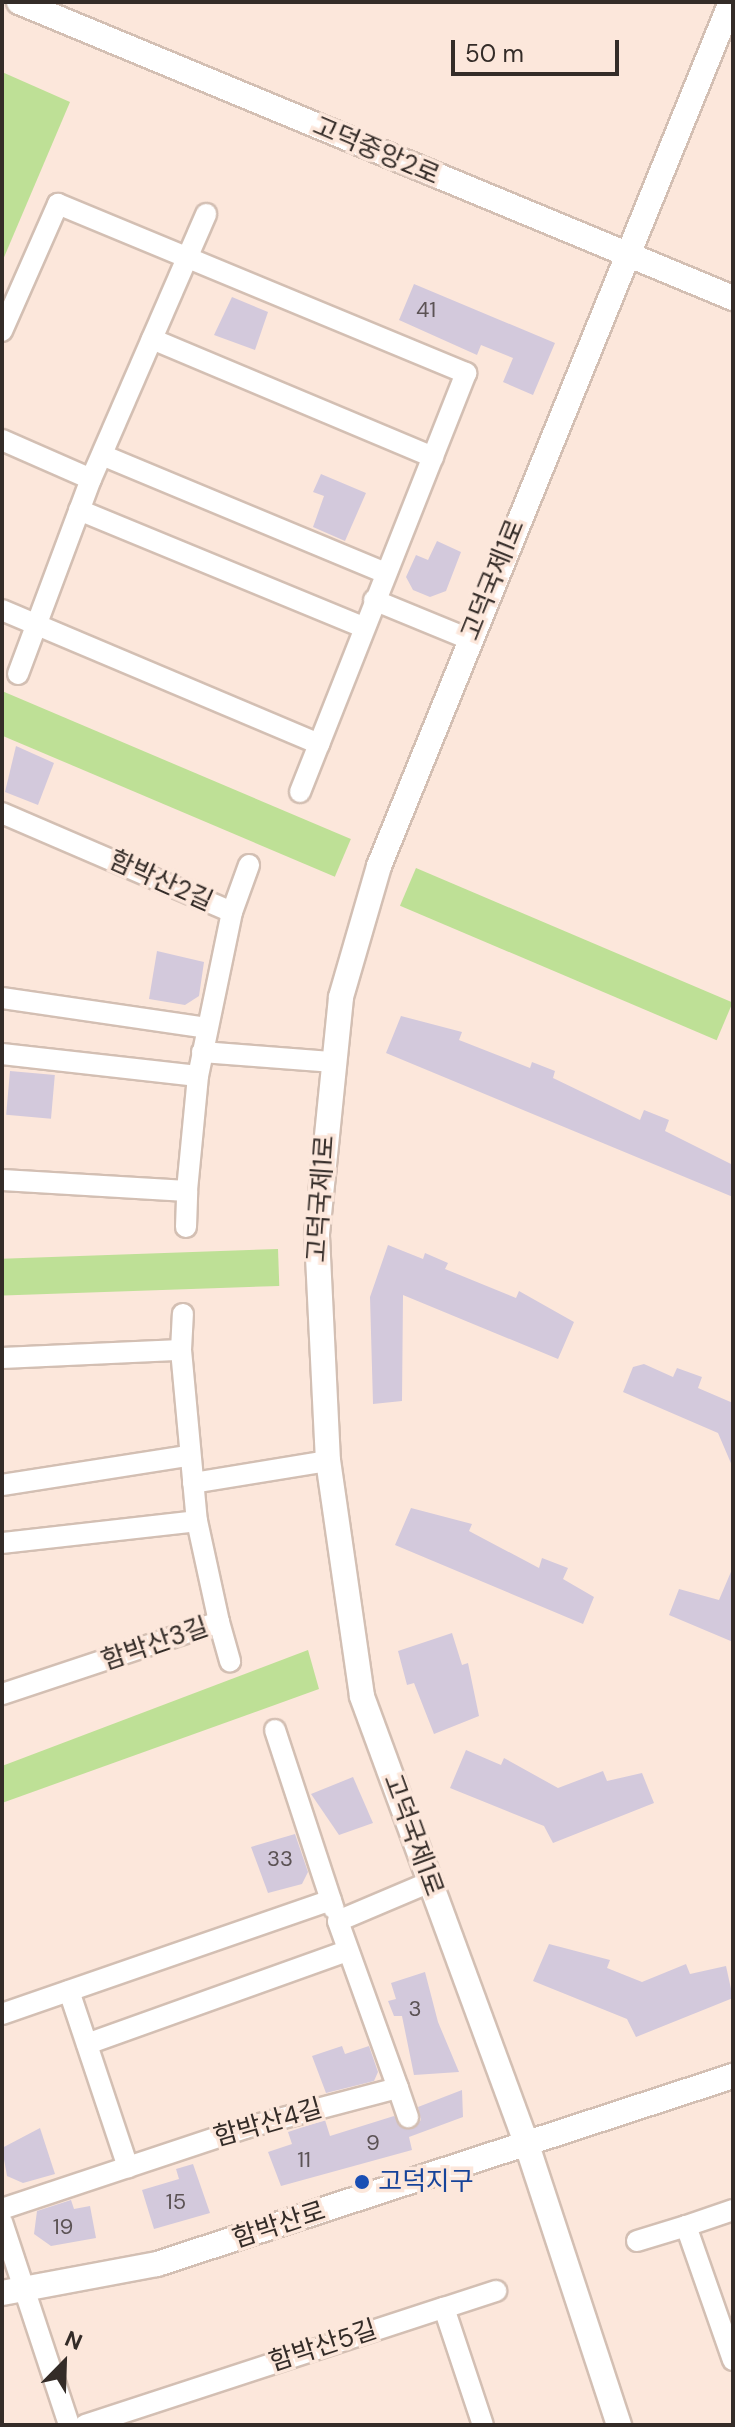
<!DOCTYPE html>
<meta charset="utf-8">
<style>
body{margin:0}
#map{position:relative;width:735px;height:2427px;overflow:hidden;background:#fce7db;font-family:"DM Sans","Noto Sans KR",sans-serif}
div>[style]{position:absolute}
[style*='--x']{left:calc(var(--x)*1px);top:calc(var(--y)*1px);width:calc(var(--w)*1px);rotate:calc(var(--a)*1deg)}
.green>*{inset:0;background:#bee096;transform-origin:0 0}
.building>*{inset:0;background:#d3c9dc;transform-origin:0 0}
.roads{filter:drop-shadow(2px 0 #d3bfb3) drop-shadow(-2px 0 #d3bfb3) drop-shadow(0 2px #d3bfb3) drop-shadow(0 -2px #d3bfb3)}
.minor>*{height:20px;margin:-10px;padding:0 10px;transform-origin:10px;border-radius:10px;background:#fff}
.tertiary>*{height:24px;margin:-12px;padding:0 12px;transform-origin:12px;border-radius:12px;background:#fff}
.dots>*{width:22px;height:22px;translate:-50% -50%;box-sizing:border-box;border:4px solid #fce7db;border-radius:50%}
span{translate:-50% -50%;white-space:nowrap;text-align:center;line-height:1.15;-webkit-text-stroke:7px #fce7db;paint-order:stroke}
.number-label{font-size:22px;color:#5c5355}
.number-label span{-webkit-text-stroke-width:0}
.street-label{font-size:26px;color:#342c28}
.transit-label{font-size:26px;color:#164399}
.left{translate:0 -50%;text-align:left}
.frame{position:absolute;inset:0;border:4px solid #342c28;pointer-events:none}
.north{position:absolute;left:24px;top:2323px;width:80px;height:80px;-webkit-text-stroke:6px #fce7db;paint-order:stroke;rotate:23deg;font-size:22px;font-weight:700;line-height:32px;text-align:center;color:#342c28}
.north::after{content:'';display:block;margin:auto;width:28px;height:36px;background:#342c28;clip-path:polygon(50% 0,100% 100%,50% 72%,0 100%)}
.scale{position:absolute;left:451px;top:40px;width:168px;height:36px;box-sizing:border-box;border:4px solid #342c28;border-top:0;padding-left:10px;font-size:24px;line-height:28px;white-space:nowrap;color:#342c28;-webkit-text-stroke:6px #fce7db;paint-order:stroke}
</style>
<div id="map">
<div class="green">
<div style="clip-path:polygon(2px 72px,70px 102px,2px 262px)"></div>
<div style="left:2px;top:691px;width:379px;height:41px;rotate:23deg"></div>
<div style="left:416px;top:868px;width:344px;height:41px;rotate:23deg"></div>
<div style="left:278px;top:1249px;width:37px;height:276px;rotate:88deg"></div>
<div style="clip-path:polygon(308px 1650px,319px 1689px,2px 1803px,2px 1766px)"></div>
</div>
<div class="building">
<div style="clip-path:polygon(414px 284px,555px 343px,533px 395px,503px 382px,513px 358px,481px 345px,477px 355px,399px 320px)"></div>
<div style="clip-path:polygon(232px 297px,268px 312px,255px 350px,214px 335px)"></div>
<div style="clip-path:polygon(321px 474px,366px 493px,345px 541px,313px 527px,324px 496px,313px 492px)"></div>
<div style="clip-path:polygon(437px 541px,461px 552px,446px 591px,430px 597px,413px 590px,406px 577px,416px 555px,428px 560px)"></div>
<div style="clip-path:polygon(16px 746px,54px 763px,38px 805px,5px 792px)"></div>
<div style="clip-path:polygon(157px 951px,204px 962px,199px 996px,185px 1005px,149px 999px)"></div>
<div style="clip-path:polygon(401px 1016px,462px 1032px,459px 1040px,530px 1068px,532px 1062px,555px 1071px,553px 1078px,640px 1120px,644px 1110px,669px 1120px,665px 1131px,733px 1165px,733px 1197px,386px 1053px)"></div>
<div style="left:10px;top:1071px;width:45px;height:44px;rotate:5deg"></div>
<div style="clip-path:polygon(388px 1245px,423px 1259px,425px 1253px,448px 1263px,445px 1269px,516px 1298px,519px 1291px,574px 1322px,558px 1359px,403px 1295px,402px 1401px,373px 1404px,370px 1297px)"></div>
<div style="clip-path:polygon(644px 1364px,673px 1377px,677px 1368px,702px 1377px,698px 1388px,733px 1403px,733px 1468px,718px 1433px,623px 1392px,633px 1367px)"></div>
<div style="clip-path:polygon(411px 1508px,472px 1524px,469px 1531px,539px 1568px,542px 1558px,568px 1568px,563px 1579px,594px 1597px,583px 1624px,395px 1545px)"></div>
<div style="clip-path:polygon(733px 1567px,733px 1642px,669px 1615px,679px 1589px,719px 1600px)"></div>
<div style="clip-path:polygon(452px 1633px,462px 1665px,468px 1663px,479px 1716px,434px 1734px,414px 1683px,407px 1685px,398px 1651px)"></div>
<div style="clip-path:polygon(466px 1750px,501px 1765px,504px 1758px,558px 1788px,603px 1771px,607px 1781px,642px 1773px,654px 1803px,553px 1843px,544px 1826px,450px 1788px)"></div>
<div style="clip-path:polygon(353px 1777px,373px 1823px,339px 1835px,311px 1794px)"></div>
<div style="clip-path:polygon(295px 1834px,308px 1872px,302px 1884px,268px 1893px,251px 1847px)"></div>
<div style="clip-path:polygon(549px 1944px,610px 1960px,607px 1968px,642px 1982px,686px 1964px,690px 1974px,726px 1966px,733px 1998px,636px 2037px,627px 2019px,533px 1981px)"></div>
<div style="clip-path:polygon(425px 1972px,438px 2022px,459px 2072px,414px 2075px,402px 2016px,394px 2016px,388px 2001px,396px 1999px,391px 1983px)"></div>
<div style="clip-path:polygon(342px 2046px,345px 2054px,369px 2046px,378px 2072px,374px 2081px,326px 2093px,312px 2056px)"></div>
<div style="clip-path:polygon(462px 2090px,463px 2117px,409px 2137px,412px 2150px,281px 2186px,268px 2152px,292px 2144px,288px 2132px,325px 2120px,330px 2136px,394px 2116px,411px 2129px,421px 2120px,418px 2107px)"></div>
<div style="clip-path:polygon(40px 2128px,55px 2174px,23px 2183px,7px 2176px,2px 2148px)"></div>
<div style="clip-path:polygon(193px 2164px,210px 2213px,154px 2229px,142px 2190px,179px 2179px,176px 2169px)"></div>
<div style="clip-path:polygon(71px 2200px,74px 2209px,90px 2206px,96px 2238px,51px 2246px,34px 2234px,37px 2211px)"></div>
</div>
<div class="roads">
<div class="minor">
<div style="--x:2;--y:331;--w:139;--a:-66.2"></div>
<div style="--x:58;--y:204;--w:442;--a:22.5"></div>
<div style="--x:466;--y:373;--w:399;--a:111.6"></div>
<div style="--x:319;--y:744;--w:344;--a:-157.1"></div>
<div style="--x:152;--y:339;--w:305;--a:22.8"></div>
<div style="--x:2;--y:440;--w:97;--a:23.7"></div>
<div style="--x:102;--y:455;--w:307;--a:22.6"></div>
<div style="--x:79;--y:510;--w:307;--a:22.4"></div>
<div style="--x:374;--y:600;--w:103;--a:22.3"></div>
<div style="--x:18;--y:674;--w:208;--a:-69.5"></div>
<div style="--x:91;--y:479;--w:289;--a:-66.5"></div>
<div style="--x:300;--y:792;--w:52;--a:-68.4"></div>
<div style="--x:2;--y:813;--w:250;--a:23.3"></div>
<div style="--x:232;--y:912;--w:167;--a:101.7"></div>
<div style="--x:198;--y:1076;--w:116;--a:95.5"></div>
<div style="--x:187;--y:1191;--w:185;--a:-176.6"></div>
<div style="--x:232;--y:912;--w:50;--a:-70.1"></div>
<div style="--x:2;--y:998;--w:207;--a:8.3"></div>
<div style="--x:202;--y:1052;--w:129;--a:4.4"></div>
<div style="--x:2;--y:1054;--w:197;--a:6.4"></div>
<div style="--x:186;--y:1227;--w:36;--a:-88"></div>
<div style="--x:181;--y:1350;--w:36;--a:-87"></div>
<div style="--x:2;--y:1358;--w:179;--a:-2.6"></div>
<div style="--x:181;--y:1350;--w:172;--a:84.7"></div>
<div style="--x:197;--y:1521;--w:103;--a:77.7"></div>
<div style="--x:219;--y:1622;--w:229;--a:161.6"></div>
<div style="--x:193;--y:1483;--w:137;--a:-9.3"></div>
<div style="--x:2;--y:1485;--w:188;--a:-8.9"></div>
<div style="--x:2;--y:1543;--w:196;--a:-6.4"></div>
<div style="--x:219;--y:1622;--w:41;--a:74.2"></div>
<div style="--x:275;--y:1730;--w:188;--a:71.8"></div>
<div style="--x:69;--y:1991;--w:186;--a:71.5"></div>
<div style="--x:2;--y:2014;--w:348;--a:-19.1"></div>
<div style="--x:87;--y:2044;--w:276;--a:-19.7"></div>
<div style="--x:398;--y:2088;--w:31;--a:71"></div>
<div style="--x:2;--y:2209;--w:256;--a:-18.4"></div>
<div style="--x:245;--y:2128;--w:158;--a:-14.7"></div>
<div style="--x:398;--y:2088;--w:177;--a:-109.8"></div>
<div style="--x:338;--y:1921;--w:100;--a:-23"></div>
<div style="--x:733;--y:2210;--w:50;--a:161.2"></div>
<div style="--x:686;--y:2226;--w:142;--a:70.7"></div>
<div style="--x:2;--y:2222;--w:214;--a:71.7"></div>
<div style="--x:637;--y:2241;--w:51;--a:-17"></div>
<div style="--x:444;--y:2308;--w:55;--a:-18.1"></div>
<div style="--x:85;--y:2425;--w:378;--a:-18.1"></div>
<div style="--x:444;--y:2308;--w:123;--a:71.6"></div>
</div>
<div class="tertiary">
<div style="--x:19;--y:2;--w:773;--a:22.52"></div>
<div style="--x:2;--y:2293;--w:158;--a:-10.6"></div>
<div style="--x:157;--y:2264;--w:606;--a:-18.08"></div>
<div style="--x:619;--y:2425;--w:295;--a:-108.2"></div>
<div style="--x:527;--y:2145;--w:478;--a:-110.2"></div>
<div style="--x:362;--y:1696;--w:237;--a:-98.2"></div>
<div style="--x:328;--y:1461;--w:227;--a:-92.8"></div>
<div style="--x:317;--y:1234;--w:238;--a:-84.2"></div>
<div style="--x:341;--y:997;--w:136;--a:-73.8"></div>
<div style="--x:379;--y:866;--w:933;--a:-67.83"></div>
</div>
</div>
<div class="dots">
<div style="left:362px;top:2182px;background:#1a4fb4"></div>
</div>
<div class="number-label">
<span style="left:426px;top:310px">41</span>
<span style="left:280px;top:1859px">33</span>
<span style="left:415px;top:2009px">3</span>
<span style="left:373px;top:2143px">9</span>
<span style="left:304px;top:2160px">11</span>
<span style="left:176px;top:2202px">15</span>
<span style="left:63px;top:2227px">19</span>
</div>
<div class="street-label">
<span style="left:376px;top:151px;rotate:23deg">고덕중앙2로</span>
<span style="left:493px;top:580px;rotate:-68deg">고덕국제1로</span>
<span style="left:161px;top:881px;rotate:24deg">함박산2길</span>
<span style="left:321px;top:1199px;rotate:-86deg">고덕국제1로</span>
<span style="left:155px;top:1644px;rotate:-19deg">함박산3길</span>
<span style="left:413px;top:1835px;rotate:70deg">고덕국제1로</span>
<span style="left:268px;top:2123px;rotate:-16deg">함박산4길</span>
<span style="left:279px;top:2225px;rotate:-18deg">함박산로</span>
<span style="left:323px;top:2346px;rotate:-18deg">함박산5길</span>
</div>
<div class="transit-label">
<span class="left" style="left:378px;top:2182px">고덕지구</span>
</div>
<div class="frame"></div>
<div class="north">N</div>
<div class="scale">50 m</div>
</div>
